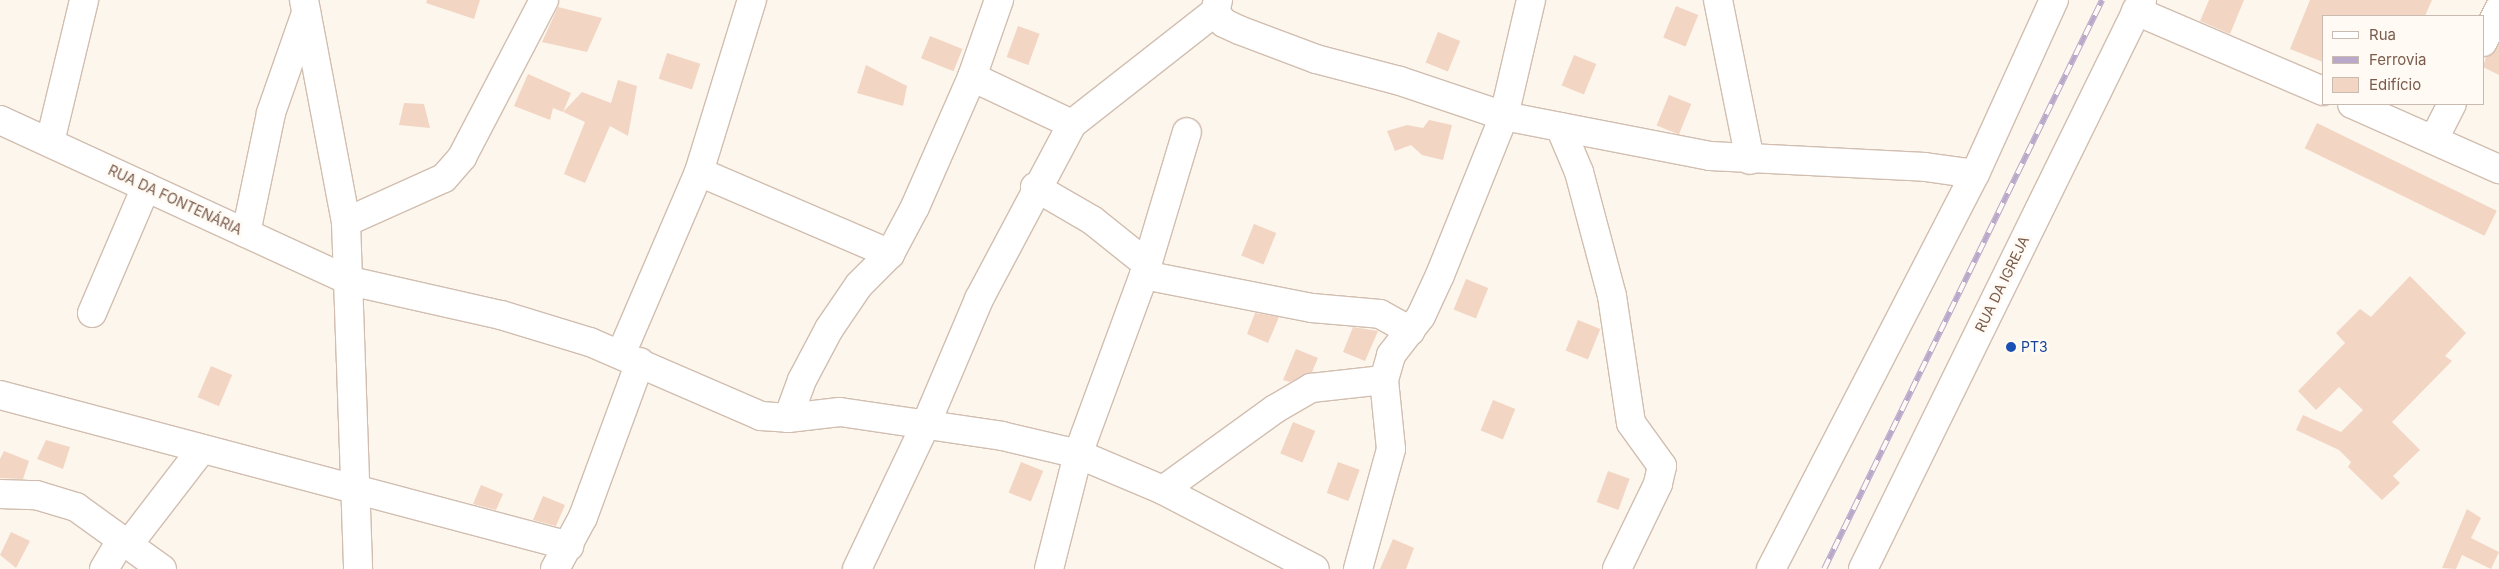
<!DOCTYPE html>
<meta charset="utf-8">
<style>
body{margin:0}
#map{position:relative;width:2499px;height:569px;overflow:hidden;background:#fdf6ec;font-family:Inter,sans-serif}
div>[style]{position:absolute}
[style*='--x']{left:calc(var(--x)*1px);top:calc(var(--y)*1px);width:calc(var(--w)*1px);rotate:calc(var(--a)*1deg)}
.building>*{inset:0;background:#f3d5c3;transform-origin:0 0}
.roads{filter:drop-shadow(1px 0 #d1beb0) drop-shadow(-1px 0 #d1beb0) drop-shadow(0 1px #d1beb0) drop-shadow(0 -1px #d1beb0)}
.minor>*{height:28px;margin:-14px;padding:0 14px;transform-origin:14px;border-radius:14px;background:#fff}
.rail>*{height:5.5px;margin-top:-2.75px;transform-origin:0;background:repeating-linear-gradient(90deg,#fffaf3 0 11px,#b9a8c9 0 22px);box-sizing:border-box;border-block:1px solid #b9a8c9}
.dots>*{width:14px;height:14px;translate:-50% -50%;box-sizing:border-box;border:2px solid #fffaf3;border-radius:50%}
span{translate:-50% -50%;white-space:nowrap;text-align:center;line-height:1.15;-webkit-text-stroke:5px #fffaf3;paint-order:stroke}
.street-label{font-size:14px;color:#7a5c4d}
.transit-label{font-size:14px;color:#164399}
.left{translate:0 -50%;text-align:left}
.legend{position:absolute;left:2322px;top:15px;width:162px;height:90px;box-sizing:border-box;background:#fffaf3;border:1px solid #cabbb1;margin:0;padding:6px 9px;list-style:none;font-size:15px;color:#7a5c4d}
.legend li{display:flex;align-items:center;gap:10px;height:25px}
.legend b{width:25px;border:1px solid #cabbb1}
</style>
<div id="map">
<div class="building">
<div style="clip-path:polygon(427px 0,480px 0,474px 19px,426px 3px)"></div>
<div style="clip-path:polygon(2209px 0,2244px 0,2230px 34px,2200px 21px)"></div>
<div style="clip-path:polygon(2310px 0,2432px 0,2425px 16px,2323px 16px,2323px 62px,2290px 49px)"></div>
<div style="left:1676px;top:6px;width:24px;height:34px;rotate:22deg"></div>
<div style="clip-path:polygon(558px 7px,602px 18px,587px 52px,542px 42px)"></div>
<div style="left:1018px;top:26px;width:23px;height:33px;rotate:20deg"></div>
<div style="left:1438px;top:32px;width:24px;height:33px;rotate:22deg"></div>
<div style="left:930px;top:36px;width:35px;height:24px;rotate:22deg"></div>
<div style="clip-path:polygon(2499px 45px,2499px 75px,2483px 67px,2486px 57px)"></div>
<div style="left:667px;top:53px;width:35px;height:27px;rotate:18deg"></div>
<div style="left:1574px;top:55px;width:24px;height:33px;rotate:22deg"></div>
<div style="clip-path:polygon(866px 65px,907px 86px,903px 106px,857px 93px)"></div>
<div style="clip-path:polygon(528px 74px,571px 93px,563px 112px,553px 108px,550px 120px,514px 106px)"></div>
<div style="clip-path:polygon(618px 80px,637px 86px,628px 136px,610px 126px,585px 183px,564px 174px,585px 122px,563px 112px,582px 92px,611px 103px)"></div>
<div style="left:1669px;top:95px;width:24px;height:33px;rotate:22deg"></div>
<div style="clip-path:polygon(404px 103px,424px 104px,430px 128px,399px 125px)"></div>
<div style="clip-path:polygon(1429px 120px,1452px 125px,1443px 160px,1422px 155px,1411px 145px,1395px 151px,1387px 131px,1407px 125px,1423px 128px)"></div>
<div style="left:2317px;top:123px;width:200px;height:28px;rotate:26deg"></div>
<div style="left:1254px;top:224px;width:24px;height:34px;rotate:22deg"></div>
<div style="clip-path:polygon(2410px 276px,2466px 333px,2445px 356px,2452px 361px,2392px 422px,2420px 450px,2393px 476px,2400px 483px,2382px 500px,2348px 467px,2351px 462px,2339px 450px,2296px 430px,2303px 415px,2341px 432px,2363px 410px,2339px 387px,2316px 410px,2298px 391px,2345px 343px,2336px 333px,2360px 309px,2371px 317px)"></div>
<div style="left:1466px;top:279px;width:24px;height:33px;rotate:22deg"></div>
<div style="clip-path:polygon(1255px 313px,1279px 317px,1268px 343px,1247px 334px)"></div>
<div style="left:1578px;top:320px;width:24px;height:33px;rotate:22deg"></div>
<div style="clip-path:polygon(1353px 327px,1378px 331px,1365px 361px,1343px 352px)"></div>
<div style="clip-path:polygon(1296px 349px,1318px 358px,1312px 372px,1290px 382px,1283px 380px)"></div>
<div style="left:211px;top:366px;width:23px;height:34px;rotate:23deg"></div>
<div style="left:1493px;top:400px;width:24px;height:33px;rotate:22deg"></div>
<div style="left:1293px;top:422px;width:24px;height:34px;rotate:22deg"></div>
<div style="clip-path:polygon(46px 440px,70px 447px,63px 469px,37px 459px)"></div>
<div style="clip-path:polygon(4px 451px,29px 461px,23px 479px,0 478px,0 459px)"></div>
<div style="left:1021px;top:462px;width:24px;height:33px;rotate:22deg"></div>
<div style="left:1338px;top:462px;width:23px;height:33px;rotate:20deg"></div>
<div style="left:1608px;top:471px;width:23px;height:33px;rotate:20deg"></div>
<div style="clip-path:polygon(481px 485px,503px 494px,496px 510px,473px 504px)"></div>
<div style="clip-path:polygon(543px 496px,565px 505px,556px 526px,533px 520px)"></div>
<div style="clip-path:polygon(2467px 509px,2481px 518px,2471px 538px,2499px 552px,2491px 569px,2462px 555px,2456px 569px,2442px 568px)"></div>
<div style="clip-path:polygon(11px 532px,30px 541px,16px 568px,0 555px)"></div>
<div style="clip-path:polygon(1393px 539px,1414px 548px,1406px 569px,1380px 569px)"></div>
</div>
<div class="roads">
<div class="minor">
<div style="--x:304;--y:0;--w:226;--a:79.3"></div>
<div style="--x:346;--y:222;--w:347;--a:88"></div>
<div style="--x:1218;--y:0;--w:12;--a:104"></div>
<div style="--x:1215;--y:12;--w:14;--a:51"></div>
<div style="--x:1224;--y:23;--w:17;--a:25"></div>
<div style="--x:1239;--y:30;--w:82;--a:20.6"></div>
<div style="--x:1316;--y:59;--w:87;--a:14.7"></div>
<div style="--x:1400;--y:81;--w:110;--a:18.6"></div>
<div style="--x:1504;--y:116;--w:210;--a:11"></div>
<div style="--x:1710;--y:156;--w:215;--a:2.9"></div>
<div style="--x:1925;--y:167;--w:50;--a:8"></div>
<div style="--x:1718;--y:0;--w:163;--a:78.7"></div>
<div style="--x:2136;--y:11;--w:203;--a:23.2"></div>
<div style="--x:2483;--y:42;--w:37;--a:-64"></div>
<div style="--x:972;--y:77;--w:110;--a:25.2"></div>
<div style="--x:2352;--y:104;--w:161;--a:23.9"></div>
<div style="--x:0;--y:120;--w:385;--a:24.7"></div>
<div style="--x:350;--y:281;--w:155;--a:12.7"></div>
<div style="--x:501;--y:315;--w:93;--a:16.9"></div>
<div style="--x:590;--y:342;--w:186;--a:23.4"></div>
<div style="--x:761;--y:416;--w:27;--a:4"></div>
<div style="--x:788;--y:418;--w:52;--a:-6.6"></div>
<div style="--x:840;--y:412;--w:164;--a:8.4"></div>
<div style="--x:1002;--y:436;--w:78;--a:13.3"></div>
<div style="--x:1078;--y:454;--w:92;--a:23"></div>
<div style="--x:1163;--y:490;--w:171;--a:27.5"></div>
<div style="--x:1560;--y:127;--w:49;--a:67.1"></div>
<div style="--x:1579;--y:172;--w:128;--a:75.1"></div>
<div style="--x:1612;--y:296;--w:128;--a:81.5"></div>
<div style="--x:1631;--y:423;--w:53;--a:54.2"></div>
<div style="--x:1662;--y:466;--w:18;--a:103"></div>
<div style="--x:1658;--y:484;--w:94;--a:115.8"></div>
<div style="--x:2434;--y:139;--w:39;--a:-63"></div>
<div style="--x:50;--y:142;--w:146;--a:-76.5"></div>
<div style="--x:699;--y:172;--w:208;--a:23.2"></div>
<div style="--x:1035;--y:187;--w:66;--a:30.1"></div>
<div style="--x:1092;--y:220;--w:70;--a:38.7"></div>
<div style="--x:346;--y:222;--w:107;--a:-24.2"></div>
<div style="--x:444;--y:178;--w:28;--a:-49"></div>
<div style="--x:462;--y:157;--w:177;--a:-62.4"></div>
<div style="--x:246;--y:233;--w:123;--a:-78.2"></div>
<div style="--x:271;--y:113;--w:106;--a:-70.7"></div>
<div style="--x:1144;--y:275;--w:171;--a:11.1"></div>
<div style="--x:1312;--y:308;--w:68;--a:5"></div>
<div style="--x:1380;--y:314;--w:35;--a:29"></div>
<div style="--x:92;--y:313;--w:137;--a:-66.8"></div>
<div style="--x:621;--y:354;--w:198;--a:-66.8"></div>
<div style="--x:699;--y:172;--w:180;--a:-72.9"></div>
<div style="--x:0;--y:395;--w:589;--a:14.86"></div>
<div style="--x:788;--y:418;--w:40;--a:-69.8"></div>
<div style="--x:802;--y:380;--w:58;--a:-62.1"></div>
<div style="--x:829;--y:329;--w:53;--a:-55.7"></div>
<div style="--x:859;--y:285;--w:44;--a:-45"></div>
<div style="--x:890;--y:254;--w:53;--a:-62"></div>
<div style="--x:915;--y:207;--w:142;--a:-66.3"></div>
<div style="--x:972;--y:77;--w:82;--a:-70.7"></div>
<div style="--x:1163;--y:490;--w:138;--a:-35.9"></div>
<div style="--x:1275;--y:409;--w:42;--a:-30.3"></div>
<div style="--x:1311;--y:388;--w:73;--a:-6.3"></div>
<div style="--x:0;--y:494;--w:36;--a:2"></div>
<div style="--x:36;--y:495;--w:42;--a:16.7"></div>
<div style="--x:76;--y:507;--w:106;--a:35.8"></div>
<div style="--x:128;--y:545;--w:121;--a:-52.4"></div>
<div style="--x:104;--y:569;--w:33;--a:-59"></div>
<div style="--x:555;--y:569;--w:59;--a:-61.7"></div>
<div style="--x:583;--y:517;--w:165;--a:-69.8"></div>
<div style="--x:857;--y:569;--w:161;--a:-64.6"></div>
<div style="--x:926;--y:424;--w:136;--a:-67"></div>
<div style="--x:979;--y:299;--w:198;--a:-62"></div>
<div style="--x:1072;--y:124;--w:182;--a:-38.1"></div>
<div style="--x:1049;--y:569;--w:119;--a:-75.8"></div>
<div style="--x:1078;--y:454;--w:191;--a:-69.8"></div>
<div style="--x:1144;--y:275;--w:149;--a:-73.3"></div>
<div style="--x:1358;--y:569;--w:124;--a:-74.6"></div>
<div style="--x:1391;--y:449;--w:69;--a:-95.8"></div>
<div style="--x:1384;--y:380;--w:26;--a:-74"></div>
<div style="--x:1391;--y:355;--w:49;--a:-52.4"></div>
<div style="--x:1421;--y:316;--w:45;--a:-65.1"></div>
<div style="--x:1440;--y:275;--w:171;--a:-68.1"></div>
<div style="--x:1504;--y:116;--w:119;--a:-76.9"></div>
<div style="--x:1771;--y:569;--w:445;--a:-62.7"></div>
<div style="--x:1975;--y:174;--w:191;--a:-65.6"></div>
<div style="--x:1863;--y:569;--w:634;--a:-63.88"></div>
</div>
</div>
<div class="rail">
<div style="--x:1824;--y:569;--w:633;--a:-63.96"></div>
</div>
<div class="dots">
<div style="left:2011px;top:347px;background:#1a4fb4"></div>
</div>
<div class="street-label">
<span style="left:175px;top:200px;rotate:25deg">RUA DA FONTENÁRIA</span>
<span style="left:2002px;top:284px;rotate:-64deg">RUA DA IGREJA</span>
</div>
<div class="transit-label">
<span class="left" style="left:2021px;top:347px">PT3</span>
</div>
<ul class="legend">
<li><b style="height:6px;background:#fff"></b>Rua</li>
<li><b style="height:6px;background:#b9a8c9"></b>Ferrovia</li>
<li><b style="height:14px;background:#f3d5c3"></b>Edifício</li>
</ul>
</div>
